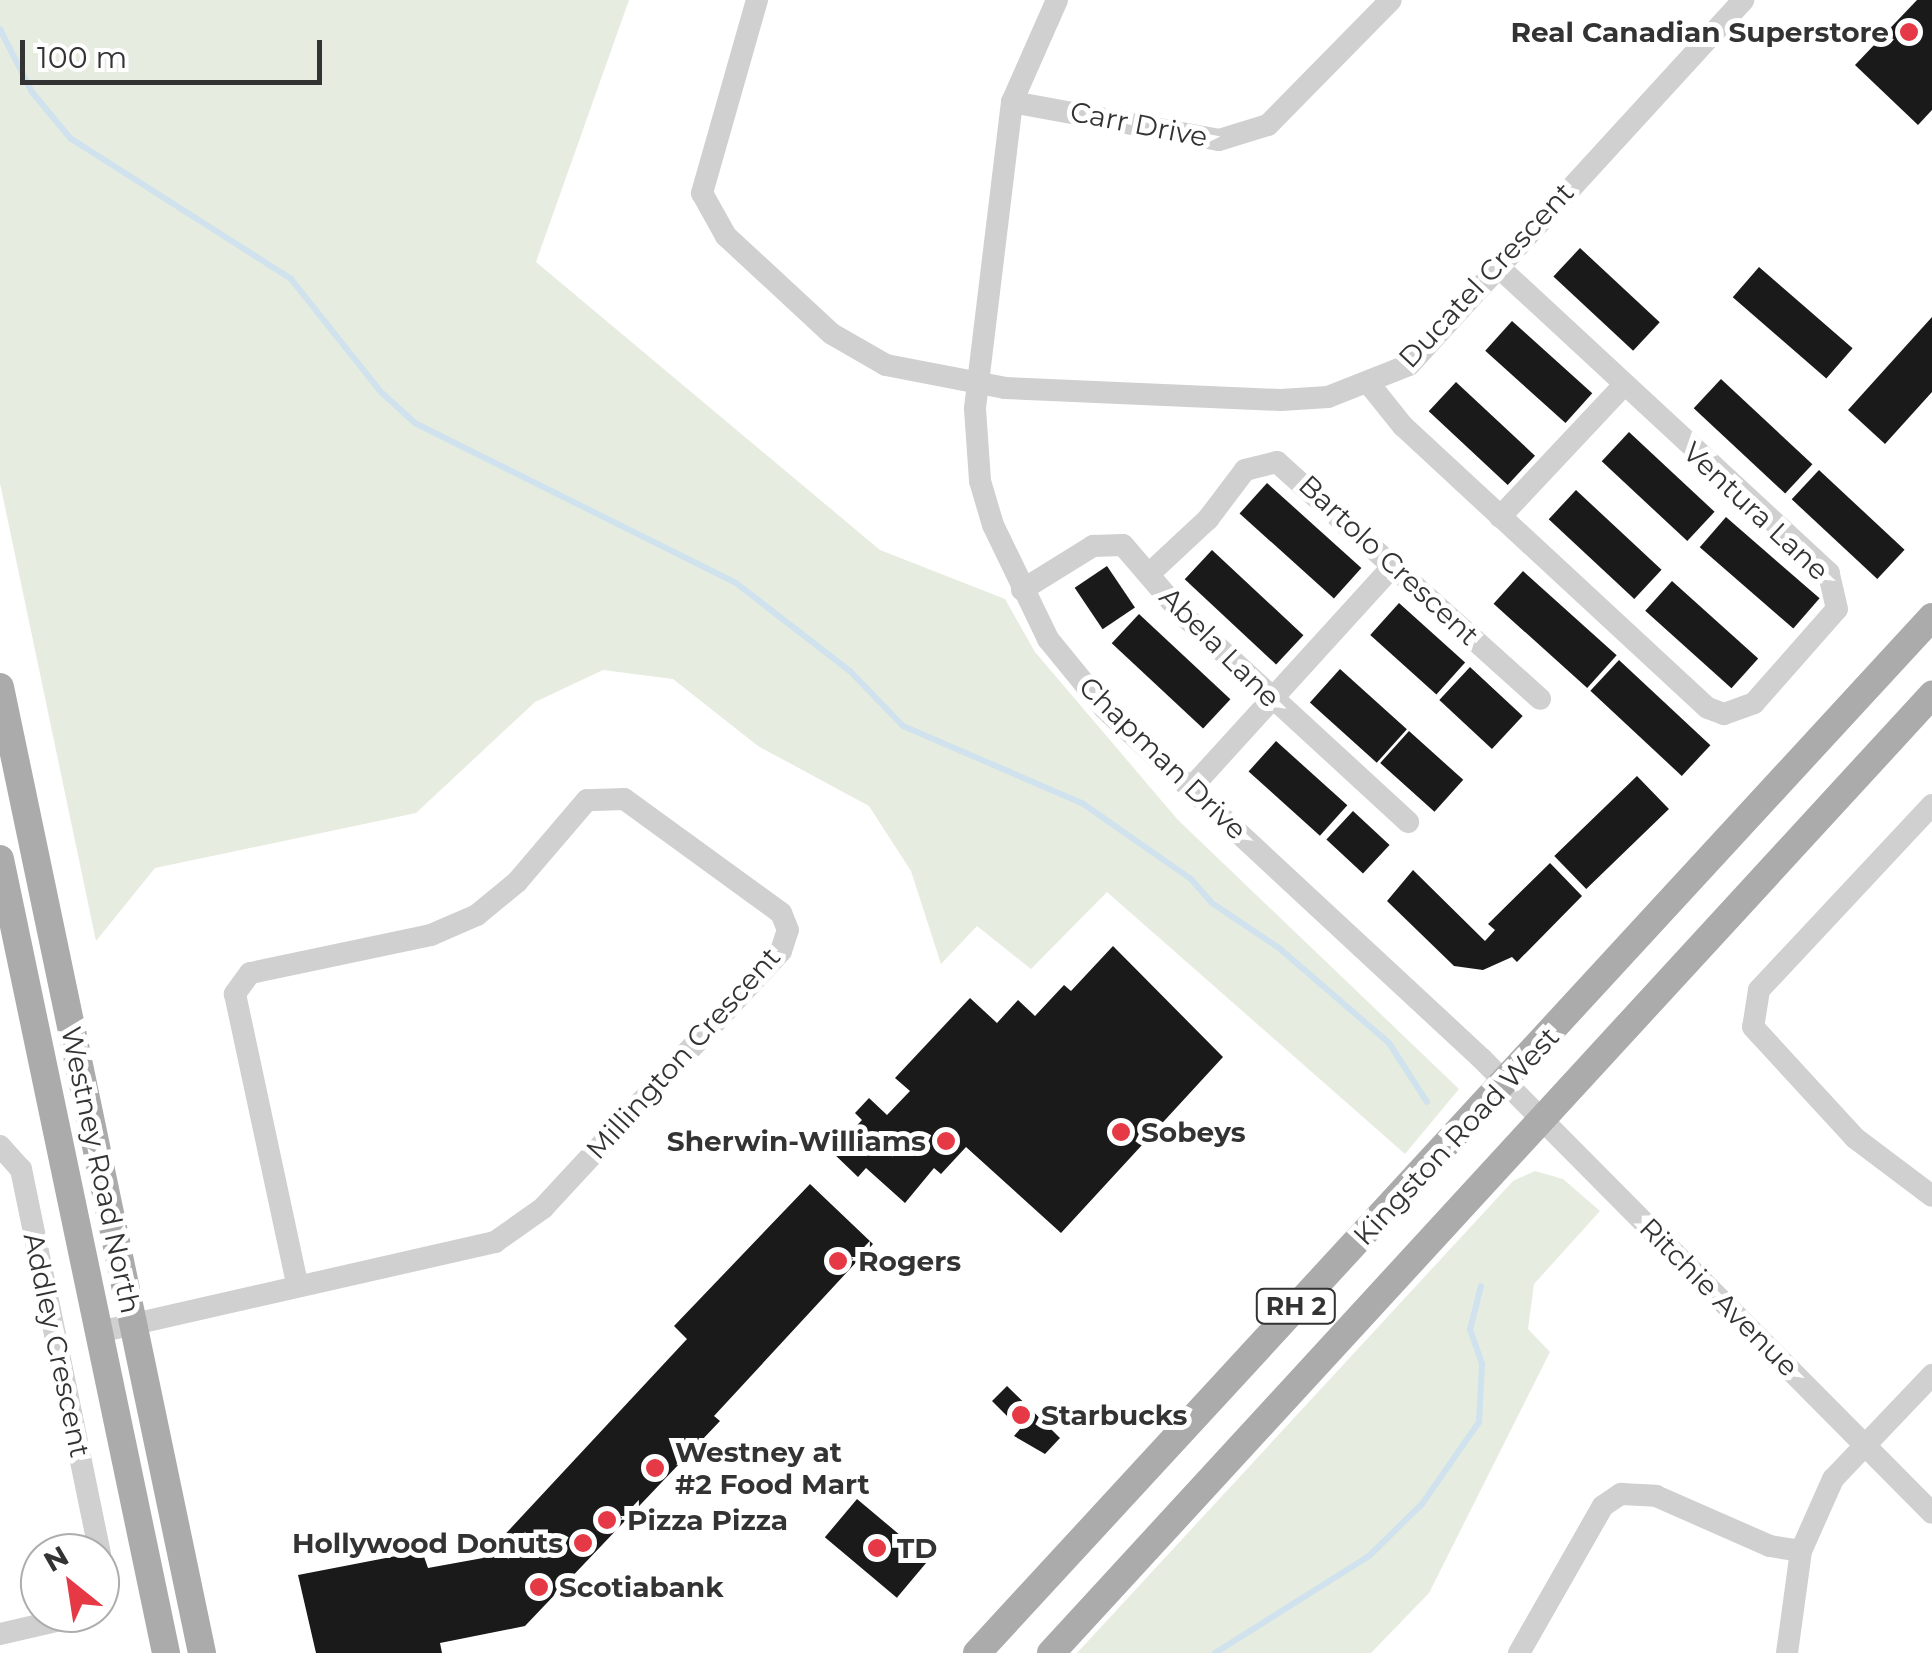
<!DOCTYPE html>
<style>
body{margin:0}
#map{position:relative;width:1932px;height:1653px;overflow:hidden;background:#fff;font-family:Montserrat,sans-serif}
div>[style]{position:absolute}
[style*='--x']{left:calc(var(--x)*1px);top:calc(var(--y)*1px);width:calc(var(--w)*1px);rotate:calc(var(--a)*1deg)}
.green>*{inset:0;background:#e6ecdf}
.stream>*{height:6px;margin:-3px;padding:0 3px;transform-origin:3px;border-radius:3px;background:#cfe2ee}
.building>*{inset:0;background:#1a1a1a;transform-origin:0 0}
.minor>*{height:22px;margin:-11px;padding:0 11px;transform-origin:11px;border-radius:11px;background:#d0d0d0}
.major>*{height:28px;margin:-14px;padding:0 14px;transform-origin:14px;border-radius:14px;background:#ababab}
.dots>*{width:28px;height:28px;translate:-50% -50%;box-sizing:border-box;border:5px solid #fff;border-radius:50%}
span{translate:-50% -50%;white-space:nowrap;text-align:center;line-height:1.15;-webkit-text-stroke:10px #fff;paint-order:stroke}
.shield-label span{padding:2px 8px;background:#fff;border:2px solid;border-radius:8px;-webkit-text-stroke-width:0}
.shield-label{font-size:25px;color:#333;font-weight:700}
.poi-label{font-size:28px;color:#333;font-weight:700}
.right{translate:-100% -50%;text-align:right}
.left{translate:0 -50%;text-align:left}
.street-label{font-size:28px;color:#333}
.north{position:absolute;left:20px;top:1533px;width:100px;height:100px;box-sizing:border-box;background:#fff;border:2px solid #adadad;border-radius:50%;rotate:330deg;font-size:28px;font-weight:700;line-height:40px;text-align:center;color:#333}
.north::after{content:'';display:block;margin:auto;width:35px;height:45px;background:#e63946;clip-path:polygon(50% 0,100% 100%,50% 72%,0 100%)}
.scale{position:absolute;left:20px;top:40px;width:302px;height:45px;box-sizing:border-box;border:5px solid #333;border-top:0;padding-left:12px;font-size:30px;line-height:35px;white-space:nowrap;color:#333;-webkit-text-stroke:8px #fff;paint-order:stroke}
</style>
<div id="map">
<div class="green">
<div style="clip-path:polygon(0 0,629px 0,536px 262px,880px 550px,1005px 599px,1035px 652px,1178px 820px,1459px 1089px,1405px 1154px,1107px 892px,1031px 969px,977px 926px,941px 964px,911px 871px,869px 806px,758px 746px,673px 679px,603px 670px,535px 702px,416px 813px,155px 868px,96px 941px,0 483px)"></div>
<div style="clip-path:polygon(1535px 1171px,1563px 1179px,1600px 1211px,1534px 1284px,1528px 1329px,1550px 1352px,1429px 1593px,1371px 1653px,1077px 1653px,1513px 1181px)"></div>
</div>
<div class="stream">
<div style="--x:0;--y:29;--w:71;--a:63.1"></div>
<div style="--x:32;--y:92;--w:60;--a:50.4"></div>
<div style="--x:70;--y:138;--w:262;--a:32.5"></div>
<div style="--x:291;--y:279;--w:144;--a:51.5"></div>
<div style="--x:381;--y:392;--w:46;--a:42.4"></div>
<div style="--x:415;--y:423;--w:359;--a:26.5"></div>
<div style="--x:736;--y:583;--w:144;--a:37.7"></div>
<div style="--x:850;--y:671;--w:76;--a:46.1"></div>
<div style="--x:903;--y:726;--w:195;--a:23.3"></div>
<div style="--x:1082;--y:803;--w:133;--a:34.9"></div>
<div style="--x:1191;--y:879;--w:32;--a:49"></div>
<div style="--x:1212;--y:903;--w:81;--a:33.9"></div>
<div style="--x:1279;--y:948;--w:145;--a:40.8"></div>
<div style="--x:1389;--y:1043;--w:70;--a:57.2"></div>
<div style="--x:1215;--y:1653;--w:182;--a:-32.2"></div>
<div style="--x:1369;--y:1556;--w:74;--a:-44.5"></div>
<div style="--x:1422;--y:1504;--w:100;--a:-55.2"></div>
<div style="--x:1479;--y:1422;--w:58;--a:-87"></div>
<div style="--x:1482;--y:1364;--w:36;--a:-109"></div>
<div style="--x:1470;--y:1330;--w:45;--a:-76"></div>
</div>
<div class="building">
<div style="clip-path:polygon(1917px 0,1932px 0,1932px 110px,1918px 125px,1855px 65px)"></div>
<div style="left:1580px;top:248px;width:109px;height:39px;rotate:43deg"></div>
<div style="left:1759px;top:267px;width:124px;height:40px;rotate:41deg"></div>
<div style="clip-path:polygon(1932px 317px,1932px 392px,1885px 444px,1848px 410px)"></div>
<div style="left:1512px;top:321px;width:108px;height:40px;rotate:42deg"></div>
<div style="left:1721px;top:379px;width:125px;height:40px;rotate:43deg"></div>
<div style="left:1456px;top:382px;width:108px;height:40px;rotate:43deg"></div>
<div style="left:1629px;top:432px;width:117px;height:40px;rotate:43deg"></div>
<div style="left:1819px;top:470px;width:117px;height:40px;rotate:43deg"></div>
<div style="left:1267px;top:483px;width:127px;height:41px;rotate:42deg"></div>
<div style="left:1576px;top:490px;width:117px;height:40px;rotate:43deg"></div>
<div style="left:1726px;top:517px;width:124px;height:40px;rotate:41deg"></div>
<div style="left:1212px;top:550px;width:125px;height:40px;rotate:43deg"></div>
<div style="left:1107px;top:566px;width:50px;height:39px;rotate:56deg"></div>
<div style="left:1523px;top:571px;width:126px;height:44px;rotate:42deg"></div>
<div style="left:1672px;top:581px;width:116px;height:40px;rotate:42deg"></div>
<div style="left:1399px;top:603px;width:89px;height:43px;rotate:42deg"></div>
<div style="left:1139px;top:614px;width:125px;height:40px;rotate:43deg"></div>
<div style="left:1619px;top:660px;width:125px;height:42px;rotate:43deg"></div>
<div style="left:1470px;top:667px;width:72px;height:45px;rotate:43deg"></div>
<div style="left:1340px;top:669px;width:90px;height:45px;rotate:42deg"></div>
<div style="left:1409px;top:731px;width:73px;height:43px;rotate:42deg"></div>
<div style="left:1276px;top:741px;width:96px;height:41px;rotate:42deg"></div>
<div style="left:1637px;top:776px;width:46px;height:115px;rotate:46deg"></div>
<div style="left:1353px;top:811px;width:50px;height:39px;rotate:43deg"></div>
<div style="clip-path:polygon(1550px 863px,1582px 896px,1517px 962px,1512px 957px,1483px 970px,1454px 966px,1387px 901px,1413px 870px,1485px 941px,1495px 930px,1488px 924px)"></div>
<div style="clip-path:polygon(1113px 946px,1223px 1057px,1061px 1233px,966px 1147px,941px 1174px,934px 1168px,905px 1203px,866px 1168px,858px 1177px,832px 1152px,862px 1120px,855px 1113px,869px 1098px,887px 1115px,910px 1091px,895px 1078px,970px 998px,997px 1023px,1018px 1000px,1035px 1016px,1064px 985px,1071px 991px)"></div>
<div style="clip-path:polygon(810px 1184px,873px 1244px,714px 1416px,720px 1421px,525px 1626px,440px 1643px,442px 1653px,316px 1653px,298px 1575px,422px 1551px,428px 1568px,483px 1558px,687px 1339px,674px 1326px)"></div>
<div style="clip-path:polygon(1007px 1386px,1060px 1438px,1045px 1454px,1014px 1436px,1020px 1429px,992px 1401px)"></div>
<div style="left:857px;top:1499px;width:94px;height:50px;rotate:40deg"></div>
</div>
<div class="minor">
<div style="--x:757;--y:0;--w:201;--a:105.9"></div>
<div style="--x:702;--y:193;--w:49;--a:60.8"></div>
<div style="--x:726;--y:236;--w:144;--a:42.8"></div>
<div style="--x:832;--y:334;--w:62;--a:29.9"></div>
<div style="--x:886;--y:365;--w:121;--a:10.9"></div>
<div style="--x:1005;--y:388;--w:276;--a:2.5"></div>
<div style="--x:1281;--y:400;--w:47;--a:-3.7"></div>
<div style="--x:1328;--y:397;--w:87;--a:-21.6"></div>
<div style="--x:1409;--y:365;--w:495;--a:-47.5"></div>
<div style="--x:1057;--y:0;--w:111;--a:113.8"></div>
<div style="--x:1012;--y:102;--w:309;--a:96.9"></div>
<div style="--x:975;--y:409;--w:72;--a:86"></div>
<div style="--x:980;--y:481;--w:46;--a:73.5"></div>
<div style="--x:993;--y:525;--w:127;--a:64.2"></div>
<div style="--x:1048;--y:639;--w:90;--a:50.8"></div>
<div style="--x:1105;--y:709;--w:514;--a:42.87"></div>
<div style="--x:1482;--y:1059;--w:639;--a:45.25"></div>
<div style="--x:1012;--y:102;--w:210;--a:10.4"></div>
<div style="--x:1219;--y:140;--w:51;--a:-17"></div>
<div style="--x:1268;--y:125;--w:175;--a:-45.5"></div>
<div style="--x:1370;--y:385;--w:53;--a:51.2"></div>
<div style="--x:1403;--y:426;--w:415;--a:42.8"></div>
<div style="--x:1708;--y:708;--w:17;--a:21"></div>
<div style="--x:1724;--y:714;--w:32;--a:-20"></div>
<div style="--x:1754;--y:703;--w:125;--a:-48.6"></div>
<div style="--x:1837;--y:609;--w:37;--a:-103"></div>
<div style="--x:1829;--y:573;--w:451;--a:-137.2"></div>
<div style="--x:1500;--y:517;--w:178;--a:-46.8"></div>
<div style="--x:1149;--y:574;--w:81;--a:-43"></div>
<div style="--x:1208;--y:519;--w:61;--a:-52.9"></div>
<div style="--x:1245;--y:470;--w:33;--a:-14"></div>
<div style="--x:1277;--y:462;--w:354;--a:42"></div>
<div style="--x:1022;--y:590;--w:84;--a:-31.8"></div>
<div style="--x:1093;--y:546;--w:30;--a:-2"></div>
<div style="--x:1123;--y:545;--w:92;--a:49.4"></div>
<div style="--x:1183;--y:615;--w:306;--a:42.6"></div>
<div style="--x:1191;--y:788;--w:302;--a:-47.7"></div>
<div style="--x:1932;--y:805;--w:253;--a:133.1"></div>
<div style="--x:1759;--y:990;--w:37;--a:99"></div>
<div style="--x:1753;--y:1027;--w:151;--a:47.4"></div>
<div style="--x:1855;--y:1138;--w:96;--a:37"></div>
<div style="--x:0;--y:1146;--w:31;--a:48"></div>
<div style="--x:21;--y:1169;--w:392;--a:78.4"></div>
<div style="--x:99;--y:1332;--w:406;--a:-12.8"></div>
<div style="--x:495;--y:1242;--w:59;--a:-35.3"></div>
<div style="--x:543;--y:1208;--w:350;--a:-47.2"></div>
<div style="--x:781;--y:951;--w:22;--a:-72"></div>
<div style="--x:788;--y:930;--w:18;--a:-112"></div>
<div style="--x:781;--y:913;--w:194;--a:-144"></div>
<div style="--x:624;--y:799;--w:37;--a:178"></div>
<div style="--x:587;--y:800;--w:108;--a:130.5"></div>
<div style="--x:517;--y:882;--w:52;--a:140.5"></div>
<div style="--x:477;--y:915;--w:50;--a:156.5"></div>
<div style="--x:431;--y:935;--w:185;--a:168.1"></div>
<div style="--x:250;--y:973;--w:26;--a:126"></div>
<div style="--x:235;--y:994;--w:297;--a:77.9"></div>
<div style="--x:100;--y:1555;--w:35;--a:78"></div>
<div style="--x:107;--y:1589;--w:20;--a:110"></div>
<div style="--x:0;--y:1634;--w:93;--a:-13"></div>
<div style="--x:1519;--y:1653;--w:169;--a:-60.3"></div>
<div style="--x:1603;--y:1506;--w:22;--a:-34"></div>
<div style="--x:1621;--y:1494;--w:35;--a:3"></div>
<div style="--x:1656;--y:1496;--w:124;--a:23.7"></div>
<div style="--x:1770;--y:1546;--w:31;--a:9"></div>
<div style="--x:1787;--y:1653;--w:103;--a:-82.2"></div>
<div style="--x:1801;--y:1551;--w:79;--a:-66"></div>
<div style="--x:1833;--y:1479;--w:144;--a:-46.4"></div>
</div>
<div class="major">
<div style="--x:0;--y:687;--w:987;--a:78.19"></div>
<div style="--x:0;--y:859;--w:811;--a:78.19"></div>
<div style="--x:977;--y:1653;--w:1409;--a:-47.33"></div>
<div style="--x:1051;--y:1653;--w:1302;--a:-47.4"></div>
</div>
<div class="dots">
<div style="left:1909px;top:32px;background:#e63946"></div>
<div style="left:1121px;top:1132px;background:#e63946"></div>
<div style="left:946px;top:1141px;background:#e63946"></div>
<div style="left:838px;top:1261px;background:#e63946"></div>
<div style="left:1021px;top:1415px;background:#e63946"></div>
<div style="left:655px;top:1468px;background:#e63946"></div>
<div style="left:607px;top:1520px;background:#e63946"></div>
<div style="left:583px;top:1543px;background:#e63946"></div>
<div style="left:877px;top:1548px;background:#e63946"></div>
<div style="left:539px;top:1587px;background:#e63946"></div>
</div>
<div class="shield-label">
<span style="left:1296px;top:1306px">RH 2</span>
</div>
<div class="poi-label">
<span class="right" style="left:1889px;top:32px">Real Canadian Superstore</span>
<span class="left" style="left:1141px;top:1132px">Sobeys</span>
<span class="right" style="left:926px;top:1141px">Sherwin-Williams</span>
<span class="left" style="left:858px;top:1261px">Rogers</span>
<span class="left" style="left:1041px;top:1415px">Starbucks</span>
<span class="left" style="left:675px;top:1468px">Westney at<br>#2 Food Mart</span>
<span class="left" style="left:627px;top:1520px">Pizza Pizza</span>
<span class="right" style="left:563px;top:1543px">Hollywood Donuts</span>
<span class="left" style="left:897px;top:1548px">TD</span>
<span class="left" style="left:559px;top:1587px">Scotiabank</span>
</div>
<div class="street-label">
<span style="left:1139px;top:124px;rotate:11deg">Carr Drive</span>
<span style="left:1486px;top:275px;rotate:-47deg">Ducatel Crescent</span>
<span style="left:1756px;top:511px;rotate:43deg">Ventura Lane</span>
<span style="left:1389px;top:560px;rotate:43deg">Bartolo Crescent</span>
<span style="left:1220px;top:647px;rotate:45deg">Abela Lane</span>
<span style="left:1163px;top:758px;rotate:44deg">Chapman Drive</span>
<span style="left:683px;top:1053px;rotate:-48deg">Millington Crescent</span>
<span style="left:1456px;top:1136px;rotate:-47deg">Kingston Road West</span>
<span style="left:101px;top:1170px;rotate:78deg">Westney Road North</span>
<span style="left:1719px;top:1297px;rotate:45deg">Ritchie Avenue</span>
<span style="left:57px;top:1345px;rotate:78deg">Addley Crescent</span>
</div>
<div class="north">N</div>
<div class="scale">100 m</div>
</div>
